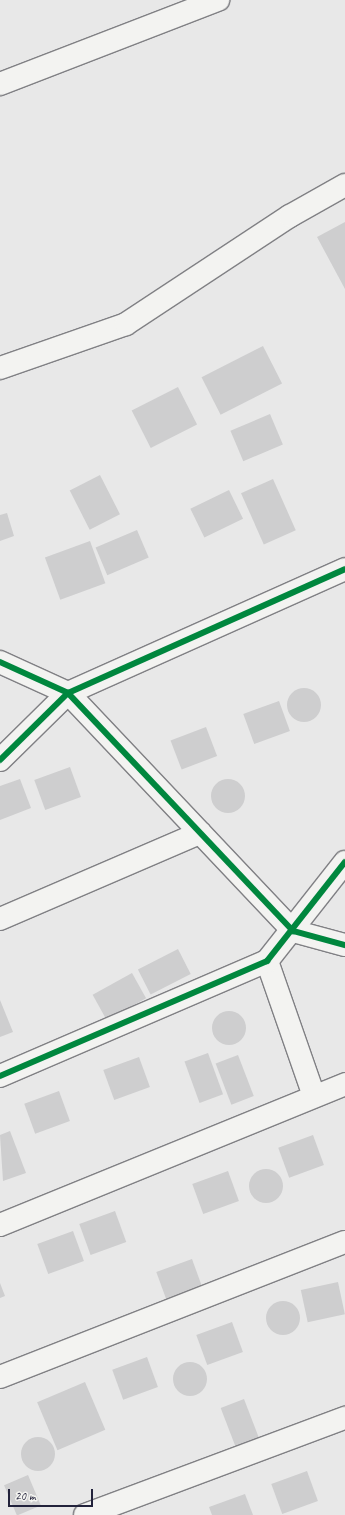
<!DOCTYPE html>
<style>
body{margin:0}
#map{position:relative;width:345px;height:1515px;overflow:hidden;background:#e8e8e8;font-family:Caveat,sans-serif}
div>[style]{position:absolute}
[style*='--x']{left:calc(var(--x)*1px);top:calc(var(--y)*1px);width:calc(var(--w)*1px);rotate:calc(var(--a)*1deg)}
.building>*{inset:0;background:#cececf;transform-origin:0 0}
.round{border-radius:50%}
.roads{filter:drop-shadow(1px 0 #808084) drop-shadow(-1px 0 #808084) drop-shadow(0 1px #808084) drop-shadow(0 -1px #808084)}
.minor>*{height:22px;margin:-11px;padding:0 11px;transform-origin:11px;border-radius:11px;background:#f3f3f1}
.major>*{height:22px;margin:-11px;padding:0 11px;transform-origin:11px;border-radius:11px;background:#f3f3f1}
.cycleway>*{height:6px;margin:-3px;padding:0 3px;transform-origin:3px;border-radius:3px;background:#00873e}
span{translate:-50% -50%;white-space:nowrap;text-align:center;line-height:1.15;-webkit-text-stroke:3px #f6f6f2;paint-order:stroke}
.scale{position:absolute;left:8px;top:1489px;width:85px;height:18px;box-sizing:border-box;border:2px solid #22223b;border-top:0;padding-left:5px;font-size:12px;line-height:14px;white-space:nowrap;color:#22223b;-webkit-text-stroke:3px #f6f6f2;paint-order:stroke}
</style>
<div id="map">
<div class="building">
<div style="clip-path:polygon(345px 222px,345px 289px,317px 237px)"></div>
<div style="left:263px;top:346px;width:42px;height:69px;rotate:63deg"></div>
<div style="left:178px;top:387px;width:42px;height:52px;rotate:63deg"></div>
<div style="left:270px;top:414px;width:33px;height:43px;rotate:67deg"></div>
<div style="left:100px;top:475px;width:44px;height:34px;rotate:63deg"></div>
<div style="left:273px;top:479px;width:56px;height:35px;rotate:66deg"></div>
<div style="left:229px;top:490px;width:32px;height:43px;rotate:64deg"></div>
<div style="clip-path:polygon(7px 513px,14px 536px,0 541px,0 515px)"></div>
<div style="left:137px;top:530px;width:30px;height:45px;rotate:67deg"></div>
<div style="left:90px;top:541px;width:45px;height:48px;rotate:70deg"></div>
<div class="round" style="left:287px;top:688px;width:34px;height:34px"></div>
<div style="left:279px;top:701px;width:32px;height:38px;rotate:70deg"></div>
<div style="left:206px;top:727px;width:31px;height:38px;rotate:69deg"></div>
<div style="left:70px;top:767px;width:32px;height:38px;rotate:70deg"></div>
<div class="round" style="left:211px;top:779px;width:34px;height:34px"></div>
<div style="clip-path:polygon(20px 779px,31px 808px,0 820px,0 786px)"></div>
<div style="left:178px;top:949px;width:28px;height:45px;rotate:63deg"></div>
<div style="left:132px;top:973px;width:29px;height:45px;rotate:61deg"></div>
<div style="clip-path:polygon(0 1000px,13px 1032px,0 1037px)"></div>
<div class="round" style="left:212px;top:1011px;width:34px;height:34px"></div>
<div style="left:208px;top:1053px;width:44px;height:25px;rotate:70deg"></div>
<div style="left:238px;top:1055px;width:44px;height:24px;rotate:69deg"></div>
<div style="left:139px;top:1057px;width:32px;height:38px;rotate:70deg"></div>
<div style="left:59px;top:1091px;width:32px;height:37px;rotate:70deg"></div>
<div style="clip-path:polygon(10px 1131px,26px 1173px,3px 1181px,0 1135px)"></div>
<div style="left:313px;top:1135px;width:32px;height:37px;rotate:70deg"></div>
<div class="round" style="left:249px;top:1169px;width:34px;height:34px"></div>
<div style="left:228px;top:1171px;width:32px;height:38px;rotate:70deg"></div>
<div style="left:115px;top:1211px;width:33px;height:38px;rotate:70deg"></div>
<div style="left:73px;top:1231px;width:32px;height:38px;rotate:70deg"></div>
<div style="left:192px;top:1259px;width:32px;height:38px;rotate:70deg"></div>
<div style="left:338px;top:1282px;width:33px;height:38px;rotate:78deg"></div>
<div style="clip-path:polygon(0 1283px,5px 1296px,0 1298px)"></div>
<div class="round" style="left:266px;top:1301px;width:34px;height:34px"></div>
<div style="left:232px;top:1322px;width:32px;height:38px;rotate:70deg"></div>
<div style="left:147px;top:1357px;width:32px;height:37px;rotate:70deg"></div>
<div class="round" style="left:173px;top:1362px;width:34px;height:34px"></div>
<div style="left:85px;top:1382px;width:52px;height:52px;rotate:67deg"></div>
<div style="left:244px;top:1399px;width:44px;height:25px;rotate:69deg"></div>
<div class="round" style="left:21px;top:1437px;width:34px;height:34px"></div>
<div style="left:307px;top:1471px;width:32px;height:38px;rotate:70deg"></div>
<div style="left:28px;top:1475px;width:33px;height:26px;rotate:67deg"></div>
<div style="clip-path:polygon(245px 1494px,253px 1515px,212px 1515px,209px 1507px)"></div>
</div>
<div class="roads">
<div class="minor">
<div style="--x:0;--y:368;--w:133;--a:-19.2"></div>
<div style="--x:126;--y:324;--w:196;--a:-33.4"></div>
<div style="--x:290;--y:216;--w:63;--a:-29.4"></div>
<div style="--x:0;--y:662;--w:75;--a:24.5"></div>
<div style="--x:68;--y:693;--w:328;--a:46.6"></div>
<div style="--x:293;--y:931;--w:54;--a:15.1"></div>
<div style="--x:0;--y:760;--w:95;--a:-44.6"></div>
<div style="--x:68;--y:693;--w:303;--a:-24.1"></div>
<div style="--x:0;--y:919;--w:218;--a:-23.3"></div>
<div style="--x:267;--y:961;--w:143;--a:70.8"></div>
<div style="--x:0;--y:1076;--w:291;--a:-23.3"></div>
<div style="--x:267;--y:961;--w:126;--a:-51.8"></div>
<div style="--x:0;--y:1225;--w:373;--a:-22.2"></div>
<div style="--x:0;--y:1377;--w:370;--a:-21.4"></div>
<div style="--x:85;--y:1515;--w:278;--a:-20.5"></div>
</div>
<div class="major">
<div style="--x:0;--y:84;--w:234;--a:-21.1"></div>
</div>
</div>
<div class="cycleway">
<div style="--x:0;--y:662;--w:75;--a:24.5"></div>
<div style="--x:68;--y:693;--w:328;--a:46.6"></div>
<div style="--x:293;--y:931;--w:54;--a:15.1"></div>
<div style="--x:0;--y:760;--w:95;--a:-44.6"></div>
<div style="--x:68;--y:693;--w:303;--a:-24.1"></div>
<div style="--x:0;--y:1076;--w:291;--a:-23.3"></div>
<div style="--x:267;--y:961;--w:126;--a:-51.8"></div>
</div>
<div class="scale">20 m</div>
</div>
